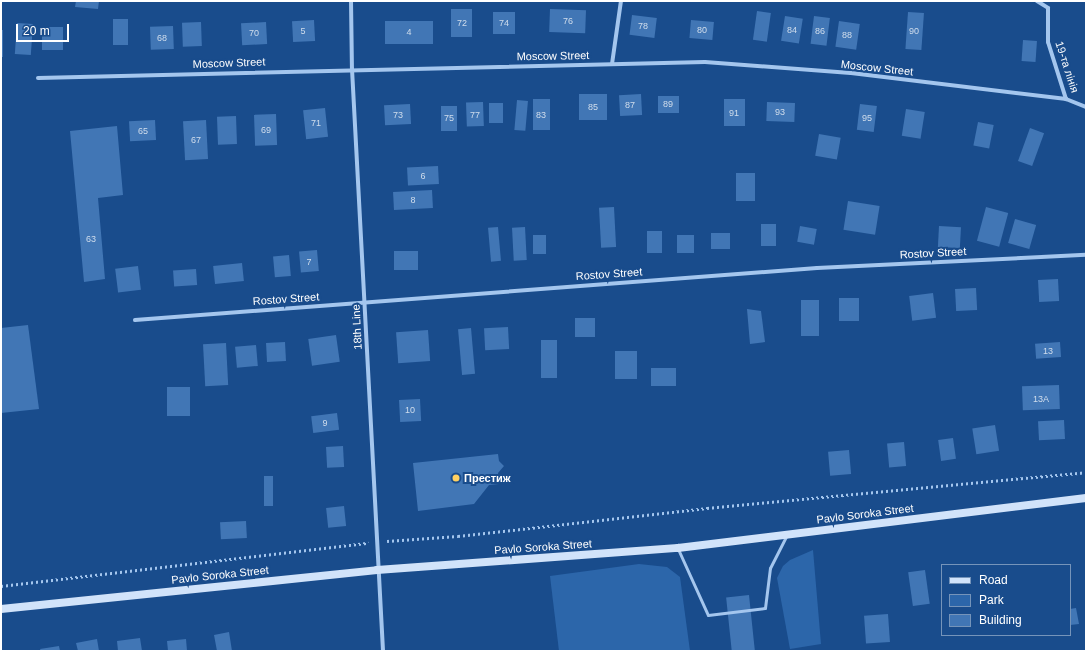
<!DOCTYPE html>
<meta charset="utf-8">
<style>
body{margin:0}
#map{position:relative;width:1087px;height:652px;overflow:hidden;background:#194c8c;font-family:Helvetica,sans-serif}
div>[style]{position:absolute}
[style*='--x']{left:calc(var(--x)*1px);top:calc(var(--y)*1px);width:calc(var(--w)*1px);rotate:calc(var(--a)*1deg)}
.green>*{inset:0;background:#2c66aa}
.building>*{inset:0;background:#4176b5;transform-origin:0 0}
.path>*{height:2.5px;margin-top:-1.25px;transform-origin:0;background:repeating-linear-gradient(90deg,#a4c6ee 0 2px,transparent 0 5px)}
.lane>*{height:3px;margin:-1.5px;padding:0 1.5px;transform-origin:1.5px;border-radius:1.5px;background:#a4c6ee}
.street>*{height:4px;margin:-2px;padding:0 2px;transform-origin:2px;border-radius:2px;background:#a4c6ee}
.secondary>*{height:8px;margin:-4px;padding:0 4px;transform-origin:4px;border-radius:4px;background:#d1e3fa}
.dots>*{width:11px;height:11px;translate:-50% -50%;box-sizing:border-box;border:2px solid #194c8c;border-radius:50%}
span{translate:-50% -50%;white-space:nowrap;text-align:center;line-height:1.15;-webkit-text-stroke:4px #194c8c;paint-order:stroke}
.number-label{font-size:9px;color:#d0ddec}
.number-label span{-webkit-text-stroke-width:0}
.street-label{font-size:11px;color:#fff}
.poi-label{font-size:11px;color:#fff;font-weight:700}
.left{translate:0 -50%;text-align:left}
.frame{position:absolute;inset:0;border:2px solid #fff;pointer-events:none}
.legend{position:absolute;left:941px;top:564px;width:130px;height:72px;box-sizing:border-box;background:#194c8c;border:1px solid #7594ba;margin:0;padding:5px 7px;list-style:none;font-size:12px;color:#fff}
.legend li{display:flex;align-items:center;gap:8px;height:20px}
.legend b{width:20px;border:1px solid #7594ba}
.scale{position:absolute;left:16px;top:24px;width:53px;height:18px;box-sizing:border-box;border:2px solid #fff;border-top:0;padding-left:5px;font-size:12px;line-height:14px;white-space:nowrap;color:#fff;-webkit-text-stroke:3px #194c8c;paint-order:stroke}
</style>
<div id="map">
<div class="green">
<div style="clip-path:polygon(813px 550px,821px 644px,790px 649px,777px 578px,783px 566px,790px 560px)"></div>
<div style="clip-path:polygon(639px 564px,667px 567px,680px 577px,690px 651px,559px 651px,550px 576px)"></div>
</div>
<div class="building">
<div style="clip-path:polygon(76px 1px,99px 1px,98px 9px,75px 7px)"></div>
<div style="left:451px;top:9px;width:21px;height:28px"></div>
<div style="left:550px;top:9px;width:36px;height:23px;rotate:2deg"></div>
<div style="left:757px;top:11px;width:14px;height:29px;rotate:8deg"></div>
<div style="left:493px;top:12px;width:22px;height:22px"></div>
<div style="left:908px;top:12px;width:16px;height:37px;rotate:4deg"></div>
<div style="left:632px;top:15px;width:25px;height:20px;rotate:7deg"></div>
<div style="left:785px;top:16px;width:18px;height:25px;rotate:9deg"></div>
<div style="left:814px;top:16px;width:16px;height:28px;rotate:7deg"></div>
<div style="left:113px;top:19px;width:15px;height:26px"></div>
<div style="left:314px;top:20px;width:21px;height:22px;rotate:87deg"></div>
<div style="left:691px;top:20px;width:23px;height:18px;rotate:5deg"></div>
<div style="left:385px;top:21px;width:48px;height:23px"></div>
<div style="left:839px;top:21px;width:21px;height:26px;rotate:8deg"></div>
<div style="left:201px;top:22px;width:24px;height:19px;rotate:88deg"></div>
<div style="left:266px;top:22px;width:22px;height:25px;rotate:87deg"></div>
<div style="left:17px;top:23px;width:16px;height:31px;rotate:4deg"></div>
<div style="left:173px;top:26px;width:23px;height:23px;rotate:88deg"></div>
<div style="left:42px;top:27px;width:21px;height:23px"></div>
<div style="left:1px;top:30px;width:2px;height:27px"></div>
<div style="left:1023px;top:40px;width:14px;height:21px;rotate:4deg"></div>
<div style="left:579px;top:94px;width:28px;height:26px"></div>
<div style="left:641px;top:94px;width:21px;height:22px;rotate:87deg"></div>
<div style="left:658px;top:96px;width:21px;height:17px"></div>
<div style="left:533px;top:99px;width:17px;height:31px"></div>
<div style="left:724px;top:99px;width:21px;height:27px"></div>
<div style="left:517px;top:100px;width:11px;height:30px;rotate:5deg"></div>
<div style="left:483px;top:102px;width:24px;height:17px;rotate:88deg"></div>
<div style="left:767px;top:102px;width:28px;height:19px;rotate:2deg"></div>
<div style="left:489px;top:103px;width:14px;height:20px"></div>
<div style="left:410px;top:104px;width:20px;height:26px;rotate:87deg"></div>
<div style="left:860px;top:104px;width:17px;height:26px;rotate:7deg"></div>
<div style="left:441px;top:106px;width:16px;height:25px"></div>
<div style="left:325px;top:108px;width:29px;height:22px;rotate:84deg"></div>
<div style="left:906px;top:109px;width:19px;height:27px;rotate:9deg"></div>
<div style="left:276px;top:114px;width:31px;height:22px;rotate:88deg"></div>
<div style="left:236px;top:116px;width:28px;height:19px;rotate:88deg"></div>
<div style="left:155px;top:120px;width:20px;height:26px;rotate:87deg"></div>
<div style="left:206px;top:120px;width:39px;height:23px;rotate:87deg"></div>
<div style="left:978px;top:122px;width:16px;height:24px;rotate:11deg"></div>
<div style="clip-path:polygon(117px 126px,123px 195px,98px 198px,105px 279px,84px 282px,70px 131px)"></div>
<div style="left:1030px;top:128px;width:15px;height:35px;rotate:20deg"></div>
<div style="left:819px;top:134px;width:22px;height:22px;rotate:10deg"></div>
<div style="left:438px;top:166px;width:18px;height:31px;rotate:87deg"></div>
<div style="left:736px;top:173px;width:19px;height:28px"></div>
<div style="left:432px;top:190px;width:18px;height:39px;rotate:87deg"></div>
<div style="left:848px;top:201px;width:32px;height:29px;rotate:9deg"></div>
<div style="left:614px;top:207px;width:40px;height:15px;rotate:87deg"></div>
<div style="left:986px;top:207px;width:23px;height:35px;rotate:15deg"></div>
<div style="left:1015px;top:219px;width:22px;height:25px;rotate:16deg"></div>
<div style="left:776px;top:224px;width:22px;height:15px;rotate:90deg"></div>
<div style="left:800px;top:226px;width:17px;height:16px;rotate:10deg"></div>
<div style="left:939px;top:226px;width:22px;height:21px;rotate:3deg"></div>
<div style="left:498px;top:227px;width:34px;height:10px;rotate:85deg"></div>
<div style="left:525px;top:227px;width:33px;height:13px;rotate:87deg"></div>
<div style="left:647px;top:231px;width:15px;height:22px"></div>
<div style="left:730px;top:233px;width:16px;height:19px;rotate:90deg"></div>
<div style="left:533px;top:235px;width:13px;height:19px"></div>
<div style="left:694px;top:235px;width:18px;height:17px;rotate:90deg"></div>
<div style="left:317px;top:250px;width:21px;height:18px;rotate:85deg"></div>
<div style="left:394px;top:251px;width:24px;height:19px"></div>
<div style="left:289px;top:255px;width:21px;height:16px;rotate:85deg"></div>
<div style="left:242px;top:263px;width:18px;height:29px;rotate:84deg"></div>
<div style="left:138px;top:266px;width:24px;height:23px;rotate:83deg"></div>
<div style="left:196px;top:269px;width:16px;height:23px;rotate:86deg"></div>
<div style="left:1058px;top:279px;width:22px;height:20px;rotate:87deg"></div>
<div style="left:976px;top:288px;width:22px;height:21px;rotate:87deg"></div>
<div style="left:933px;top:293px;width:25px;height:24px;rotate:83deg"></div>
<div style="left:839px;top:298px;width:20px;height:23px"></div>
<div style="left:801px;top:300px;width:18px;height:36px"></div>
<div style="clip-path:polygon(747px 309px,761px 311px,765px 342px,750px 344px)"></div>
<div style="left:595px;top:318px;width:19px;height:20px;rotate:90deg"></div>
<div style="clip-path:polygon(28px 325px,39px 409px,1px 413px,1px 328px)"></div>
<div style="left:508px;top:327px;width:22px;height:24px;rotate:87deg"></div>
<div style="left:471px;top:328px;width:46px;height:13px;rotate:85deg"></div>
<div style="left:428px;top:330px;width:31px;height:32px;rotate:86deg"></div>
<div style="left:336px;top:335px;width:27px;height:28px;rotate:82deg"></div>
<div style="left:541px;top:340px;width:16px;height:38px"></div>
<div style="left:285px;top:342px;width:19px;height:19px;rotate:87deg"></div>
<div style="left:1060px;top:342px;width:15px;height:25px;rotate:86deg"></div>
<div style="left:226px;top:343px;width:42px;height:23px;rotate:87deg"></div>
<div style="left:256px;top:345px;width:21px;height:21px;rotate:85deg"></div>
<div style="left:615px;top:351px;width:22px;height:28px"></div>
<div style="left:651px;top:368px;width:25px;height:18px"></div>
<div style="left:1059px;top:385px;width:24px;height:37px;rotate:88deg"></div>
<div style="left:167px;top:387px;width:23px;height:29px"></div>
<div style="left:420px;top:399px;width:22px;height:21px;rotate:87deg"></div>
<div style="left:337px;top:413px;width:17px;height:26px;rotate:83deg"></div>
<div style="left:1064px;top:420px;width:19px;height:26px;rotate:87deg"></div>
<div style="left:995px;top:425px;width:26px;height:23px;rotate:81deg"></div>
<div style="left:953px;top:438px;width:21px;height:15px;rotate:82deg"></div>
<div style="left:904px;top:442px;width:24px;height:17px;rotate:85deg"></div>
<div style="left:343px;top:446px;width:21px;height:17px;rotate:87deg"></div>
<div style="left:849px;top:450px;width:24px;height:21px;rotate:85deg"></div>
<div style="clip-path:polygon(498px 454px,499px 461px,504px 466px,498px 473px,499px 484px,489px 485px,474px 504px,418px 511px,413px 463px)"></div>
<div style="left:264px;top:476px;width:9px;height:30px"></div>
<div style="left:344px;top:506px;width:20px;height:18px;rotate:84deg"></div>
<div style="left:246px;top:521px;width:17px;height:26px;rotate:87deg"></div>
<div style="left:925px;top:570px;width:34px;height:17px;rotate:82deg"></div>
<div style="left:749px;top:595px;width:56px;height:23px;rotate:84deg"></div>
<div style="clip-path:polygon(1076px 608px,1079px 624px,1070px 625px,1070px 609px)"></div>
<div style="left:888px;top:614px;width:28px;height:24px;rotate:86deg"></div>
<div style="clip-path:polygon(229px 632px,232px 651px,217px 651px,214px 635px)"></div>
<div style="clip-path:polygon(140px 638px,142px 651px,118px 651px,117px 641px)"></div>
<div style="clip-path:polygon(97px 639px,99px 651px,78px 651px,76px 643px)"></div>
<div style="clip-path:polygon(186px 639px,187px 651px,168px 651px,167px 641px)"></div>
<div style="clip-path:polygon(59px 646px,60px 651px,41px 651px,40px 649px)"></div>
</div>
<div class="path">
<div style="--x:387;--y:541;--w:71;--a:-4"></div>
<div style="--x:458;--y:536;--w:251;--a:-6.4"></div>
<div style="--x:707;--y:508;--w:381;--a:-5.4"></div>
<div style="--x:1;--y:586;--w:370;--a:-6.7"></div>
</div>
<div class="lane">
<div style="--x:678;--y:549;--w:72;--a:65.6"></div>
<div style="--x:708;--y:615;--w:57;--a:-7"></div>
<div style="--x:765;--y:608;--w:40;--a:-82.9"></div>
<div style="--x:770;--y:568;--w:36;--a:-63"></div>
</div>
<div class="street">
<div style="--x:351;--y:1;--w:68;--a:89.2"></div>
<div style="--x:352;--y:69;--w:583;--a:86.95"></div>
<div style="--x:1037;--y:1;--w:13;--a:32"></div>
<div style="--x:1048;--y:8;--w:34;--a:90"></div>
<div style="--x:1048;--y:42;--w:60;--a:72.5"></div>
<div style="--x:1066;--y:99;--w:22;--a:22"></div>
<div style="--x:612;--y:64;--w:64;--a:-81.9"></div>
<div style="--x:38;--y:78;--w:667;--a:-1.37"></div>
<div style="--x:705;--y:62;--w:146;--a:4.3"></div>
<div style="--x:851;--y:73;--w:217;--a:6.9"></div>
<div style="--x:135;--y:320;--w:684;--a:-4.36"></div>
<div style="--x:817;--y:268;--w:269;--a:-2.8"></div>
</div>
<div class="secondary">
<div style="--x:1;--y:609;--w:378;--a:-5.9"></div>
<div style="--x:377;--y:570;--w:302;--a:-4.2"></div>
<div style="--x:678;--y:548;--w:411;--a:-7"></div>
</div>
<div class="dots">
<div style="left:456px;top:478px;background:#ffd061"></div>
</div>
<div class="number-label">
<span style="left:568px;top:21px">76</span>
<span style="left:462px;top:23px">72</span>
<span style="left:504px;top:23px">74</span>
<span style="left:643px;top:26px">78</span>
<span style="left:702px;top:30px">80</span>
<span style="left:792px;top:30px">84</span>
<span style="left:303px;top:31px">5</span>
<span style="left:820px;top:31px">86</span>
<span style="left:914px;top:31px">90</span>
<span style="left:409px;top:32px">4</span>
<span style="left:254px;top:33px">70</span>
<span style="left:847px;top:35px">88</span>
<span style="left:162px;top:38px">68</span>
<span style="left:668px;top:104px">89</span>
<span style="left:630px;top:105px">87</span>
<span style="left:593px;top:107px">85</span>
<span style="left:780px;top:112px">93</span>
<span style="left:734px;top:113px">91</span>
<span style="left:398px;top:115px">73</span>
<span style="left:475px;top:115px">77</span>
<span style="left:541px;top:115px">83</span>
<span style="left:449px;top:118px">75</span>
<span style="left:867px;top:118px">95</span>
<span style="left:316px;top:123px">71</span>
<span style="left:266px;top:130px">69</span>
<span style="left:143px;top:131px">65</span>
<span style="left:196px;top:140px">67</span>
<span style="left:423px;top:176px">6</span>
<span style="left:413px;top:200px">8</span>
<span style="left:91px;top:239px">63</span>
<span style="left:309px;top:262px">7</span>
<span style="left:1048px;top:351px">13</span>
<span style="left:1041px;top:399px">13А</span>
<span style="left:410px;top:410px">10</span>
<span style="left:325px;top:423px">9</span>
</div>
<div class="street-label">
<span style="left:553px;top:56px;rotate:-1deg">Moscow Street</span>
<span style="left:229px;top:63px;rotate:-2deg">Moscow Street</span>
<span style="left:1067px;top:67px;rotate:72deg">19-та лінія</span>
<span style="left:877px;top:68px;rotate:6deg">Moscow Street</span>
<span style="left:933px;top:253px;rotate:-3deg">Rostov Street</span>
<span style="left:609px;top:274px;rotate:-4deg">Rostov Street</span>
<span style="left:286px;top:299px;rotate:-4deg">Rostov Street</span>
<span style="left:357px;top:327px;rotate:-93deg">18th Line</span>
<span style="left:865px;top:514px;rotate:-7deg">Pavlo Soroka Street</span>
<span style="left:543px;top:547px;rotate:-4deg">Pavlo Soroka Street</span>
<span style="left:220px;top:575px;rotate:-6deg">Pavlo Soroka Street</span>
</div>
<div class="poi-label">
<span class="left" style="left:464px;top:478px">Престиж</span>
</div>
<div class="frame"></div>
<ul class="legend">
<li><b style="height:5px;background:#d1e3fa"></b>Road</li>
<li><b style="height:11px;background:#2c66aa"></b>Park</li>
<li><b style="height:11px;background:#4176b5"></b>Building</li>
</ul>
<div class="scale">20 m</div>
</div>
